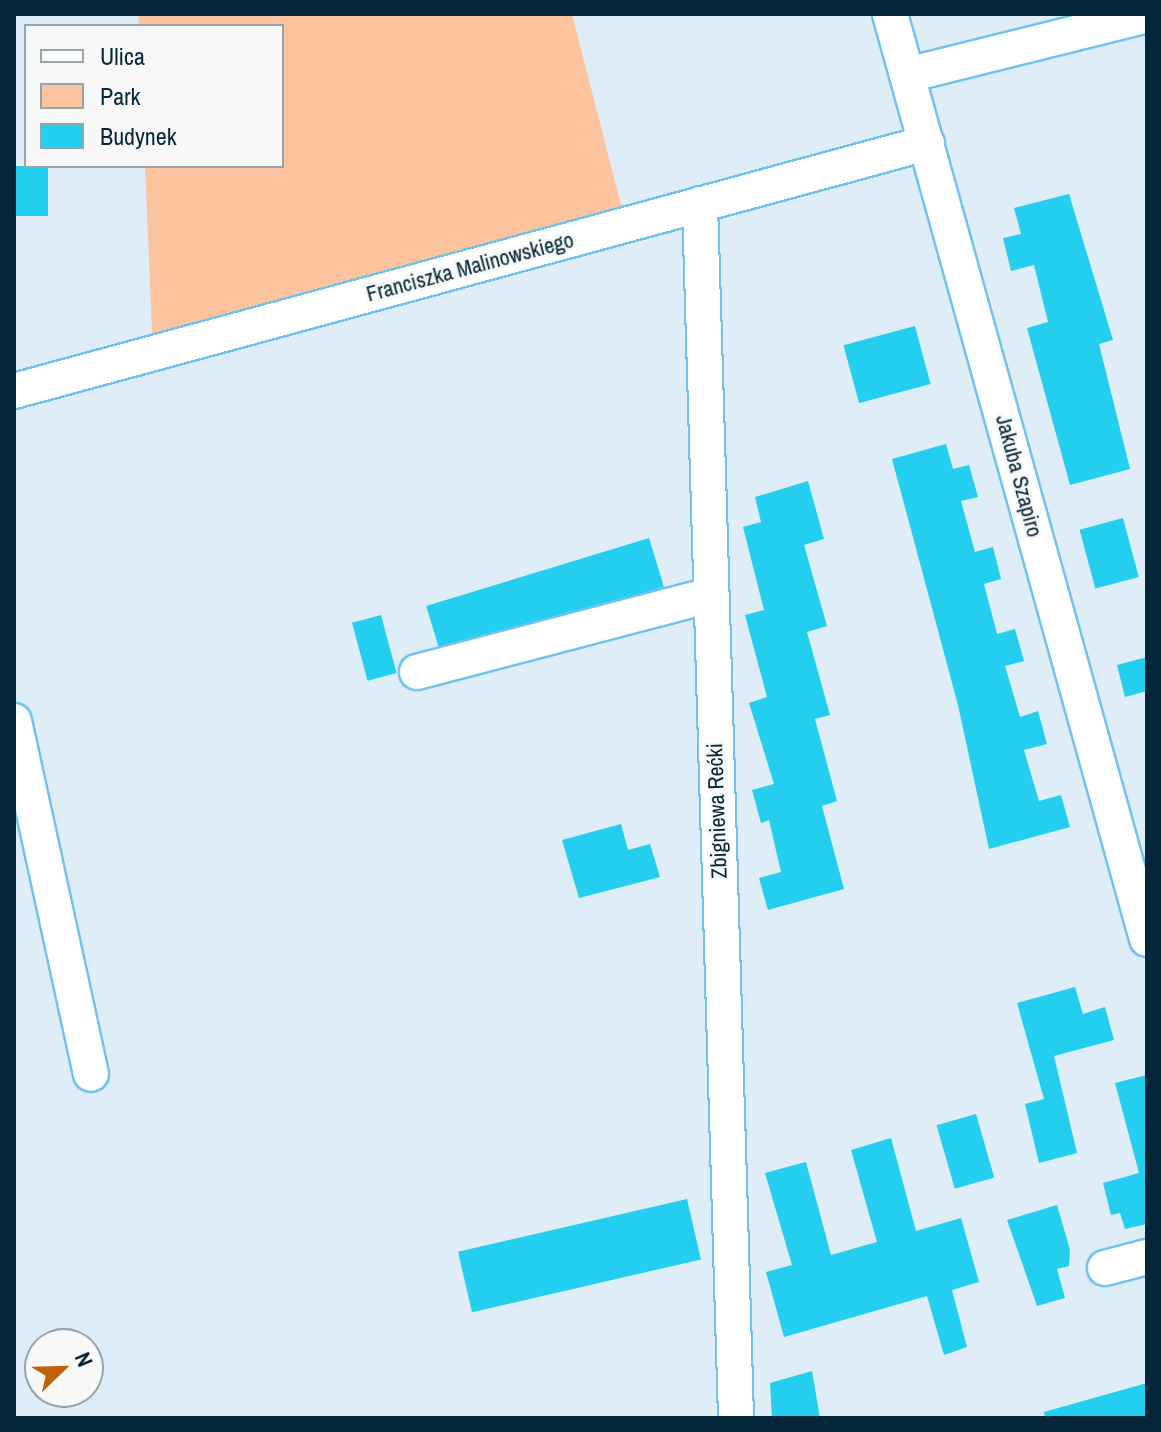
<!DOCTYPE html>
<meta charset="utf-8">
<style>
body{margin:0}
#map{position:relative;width:1161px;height:1432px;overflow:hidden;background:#deedf7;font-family:"Archivo Narrow",sans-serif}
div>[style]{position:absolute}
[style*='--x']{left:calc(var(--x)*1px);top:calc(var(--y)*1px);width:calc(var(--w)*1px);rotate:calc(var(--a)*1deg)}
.green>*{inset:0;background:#fcc49e}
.building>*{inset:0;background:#23ceee;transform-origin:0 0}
.roads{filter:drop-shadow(2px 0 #71c2ef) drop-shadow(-2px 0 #71c2ef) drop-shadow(0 2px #71c2ef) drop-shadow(0 -2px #71c2ef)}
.minor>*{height:34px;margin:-17px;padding:0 17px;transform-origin:17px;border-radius:17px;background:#fff}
span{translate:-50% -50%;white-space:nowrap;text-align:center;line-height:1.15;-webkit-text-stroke:6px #f8f8f8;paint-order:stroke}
.street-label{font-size:22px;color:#032738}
.frame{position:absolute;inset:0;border:16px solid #032738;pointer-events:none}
.legend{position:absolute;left:24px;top:24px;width:260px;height:144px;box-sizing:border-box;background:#f8f8f8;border:2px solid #96a4ab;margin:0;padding:10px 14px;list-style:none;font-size:24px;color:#032738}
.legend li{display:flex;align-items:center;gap:16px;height:40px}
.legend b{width:40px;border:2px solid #96a4ab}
.north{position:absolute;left:24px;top:1328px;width:80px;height:80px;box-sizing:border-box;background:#f8f8f8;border:2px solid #96a4ab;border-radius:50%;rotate:67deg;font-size:22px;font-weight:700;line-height:32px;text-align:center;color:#032738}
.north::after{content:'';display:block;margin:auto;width:28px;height:36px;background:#be630c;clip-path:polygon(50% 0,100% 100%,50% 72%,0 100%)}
</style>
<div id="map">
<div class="green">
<div style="clip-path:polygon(138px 14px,572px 14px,626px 224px,153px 353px,145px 166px,282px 166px,282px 26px,139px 26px)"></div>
</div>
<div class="building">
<div style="left:14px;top:166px;width:34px;height:50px"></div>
<div style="clip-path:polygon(1069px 194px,1113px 340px,1099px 344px,1130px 469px,1070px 485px,1027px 328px,1048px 322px,1034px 265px,1011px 271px,1003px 238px,1021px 234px,1014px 208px)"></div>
<div style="left:915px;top:326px;width:60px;height:74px;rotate:75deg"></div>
<div style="clip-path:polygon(946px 444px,953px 469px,969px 465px,978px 497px,961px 501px,975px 552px,993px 547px,1001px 579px,984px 584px,997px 634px,1015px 629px,1024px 661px,1005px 666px,1020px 717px,1038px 711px,1047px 744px,1024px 750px,1039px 801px,1061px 795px,1070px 827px,989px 849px,958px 705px,892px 459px)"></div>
<div style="clip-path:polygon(808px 481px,824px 539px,804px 545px,827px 626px,807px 632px,830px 715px,815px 719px,837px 801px,822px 806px,844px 889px,768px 910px,759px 878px,781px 872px,769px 820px,761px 823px,752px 790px,774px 784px,749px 703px,767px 697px,745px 615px,764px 610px,743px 527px,761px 522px,755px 497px)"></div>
<div style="left:1123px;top:518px;width:61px;height:45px;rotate:75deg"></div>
<div style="left:649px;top:538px;width:51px;height:233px;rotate:73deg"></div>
<div style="left:381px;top:615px;width:60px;height:30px;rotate:75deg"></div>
<div style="clip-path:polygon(1147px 657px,1147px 691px,1125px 697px,1117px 665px)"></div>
<div style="clip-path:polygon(621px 824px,628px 850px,650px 844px,660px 877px,579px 898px,562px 840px)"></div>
<div style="clip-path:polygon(1075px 987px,1083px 1014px,1105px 1007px,1114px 1040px,1054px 1056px,1077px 1153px,1039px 1163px,1025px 1104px,1044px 1099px,1017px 1003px)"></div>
<div style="clip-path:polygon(1147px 1075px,1147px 1224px,1125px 1229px,1120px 1213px,1111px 1215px,1103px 1183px,1139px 1173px,1115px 1083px)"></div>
<div style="left:976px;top:1114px;width:66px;height:41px;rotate:74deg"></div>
<div style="clip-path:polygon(891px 1138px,916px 1231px,961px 1218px,979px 1282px,952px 1290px,967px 1347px,944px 1355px,927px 1296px,784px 1337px,766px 1272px,792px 1265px,765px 1173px,806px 1162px,831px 1255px,877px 1242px,851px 1150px)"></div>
<div style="left:687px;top:1199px;width:62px;height:235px;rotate:77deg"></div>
<div style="clip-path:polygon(1057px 1205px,1070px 1250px,1069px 1266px,1057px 1269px,1065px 1298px,1037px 1306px,1007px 1220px)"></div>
<div style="clip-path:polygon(812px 1371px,820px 1418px,772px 1418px,770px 1383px)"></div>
<div style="clip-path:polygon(1147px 1383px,1147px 1418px,1045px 1418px,1044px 1412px)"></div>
</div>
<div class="roads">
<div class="minor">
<div style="--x:890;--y:14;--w:960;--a:74.47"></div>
<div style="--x:907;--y:75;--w:247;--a:-14"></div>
<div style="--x:700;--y:204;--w:1215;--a:88.3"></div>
<div style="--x:14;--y:391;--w:946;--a:-15.2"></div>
<div style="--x:417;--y:672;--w:304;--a:-14.7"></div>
<div style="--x:14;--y:721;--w:361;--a:77.7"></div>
<div style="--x:1105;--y:1268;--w:43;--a:-14.7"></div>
</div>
</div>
<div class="street-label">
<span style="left:470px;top:267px;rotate:-15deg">Franciszka Malinowskiego</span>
<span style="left:1019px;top:476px;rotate:75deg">Jakuba Szapiro</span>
<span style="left:717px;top:811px;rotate:-92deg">Zbigniewa Rećki</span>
</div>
<div class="frame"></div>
<ul class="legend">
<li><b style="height:10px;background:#fff"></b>Ulica</li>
<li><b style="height:22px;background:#fcc49e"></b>Park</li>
<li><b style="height:22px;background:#23ceee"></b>Budynek</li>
</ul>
<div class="north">N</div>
</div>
